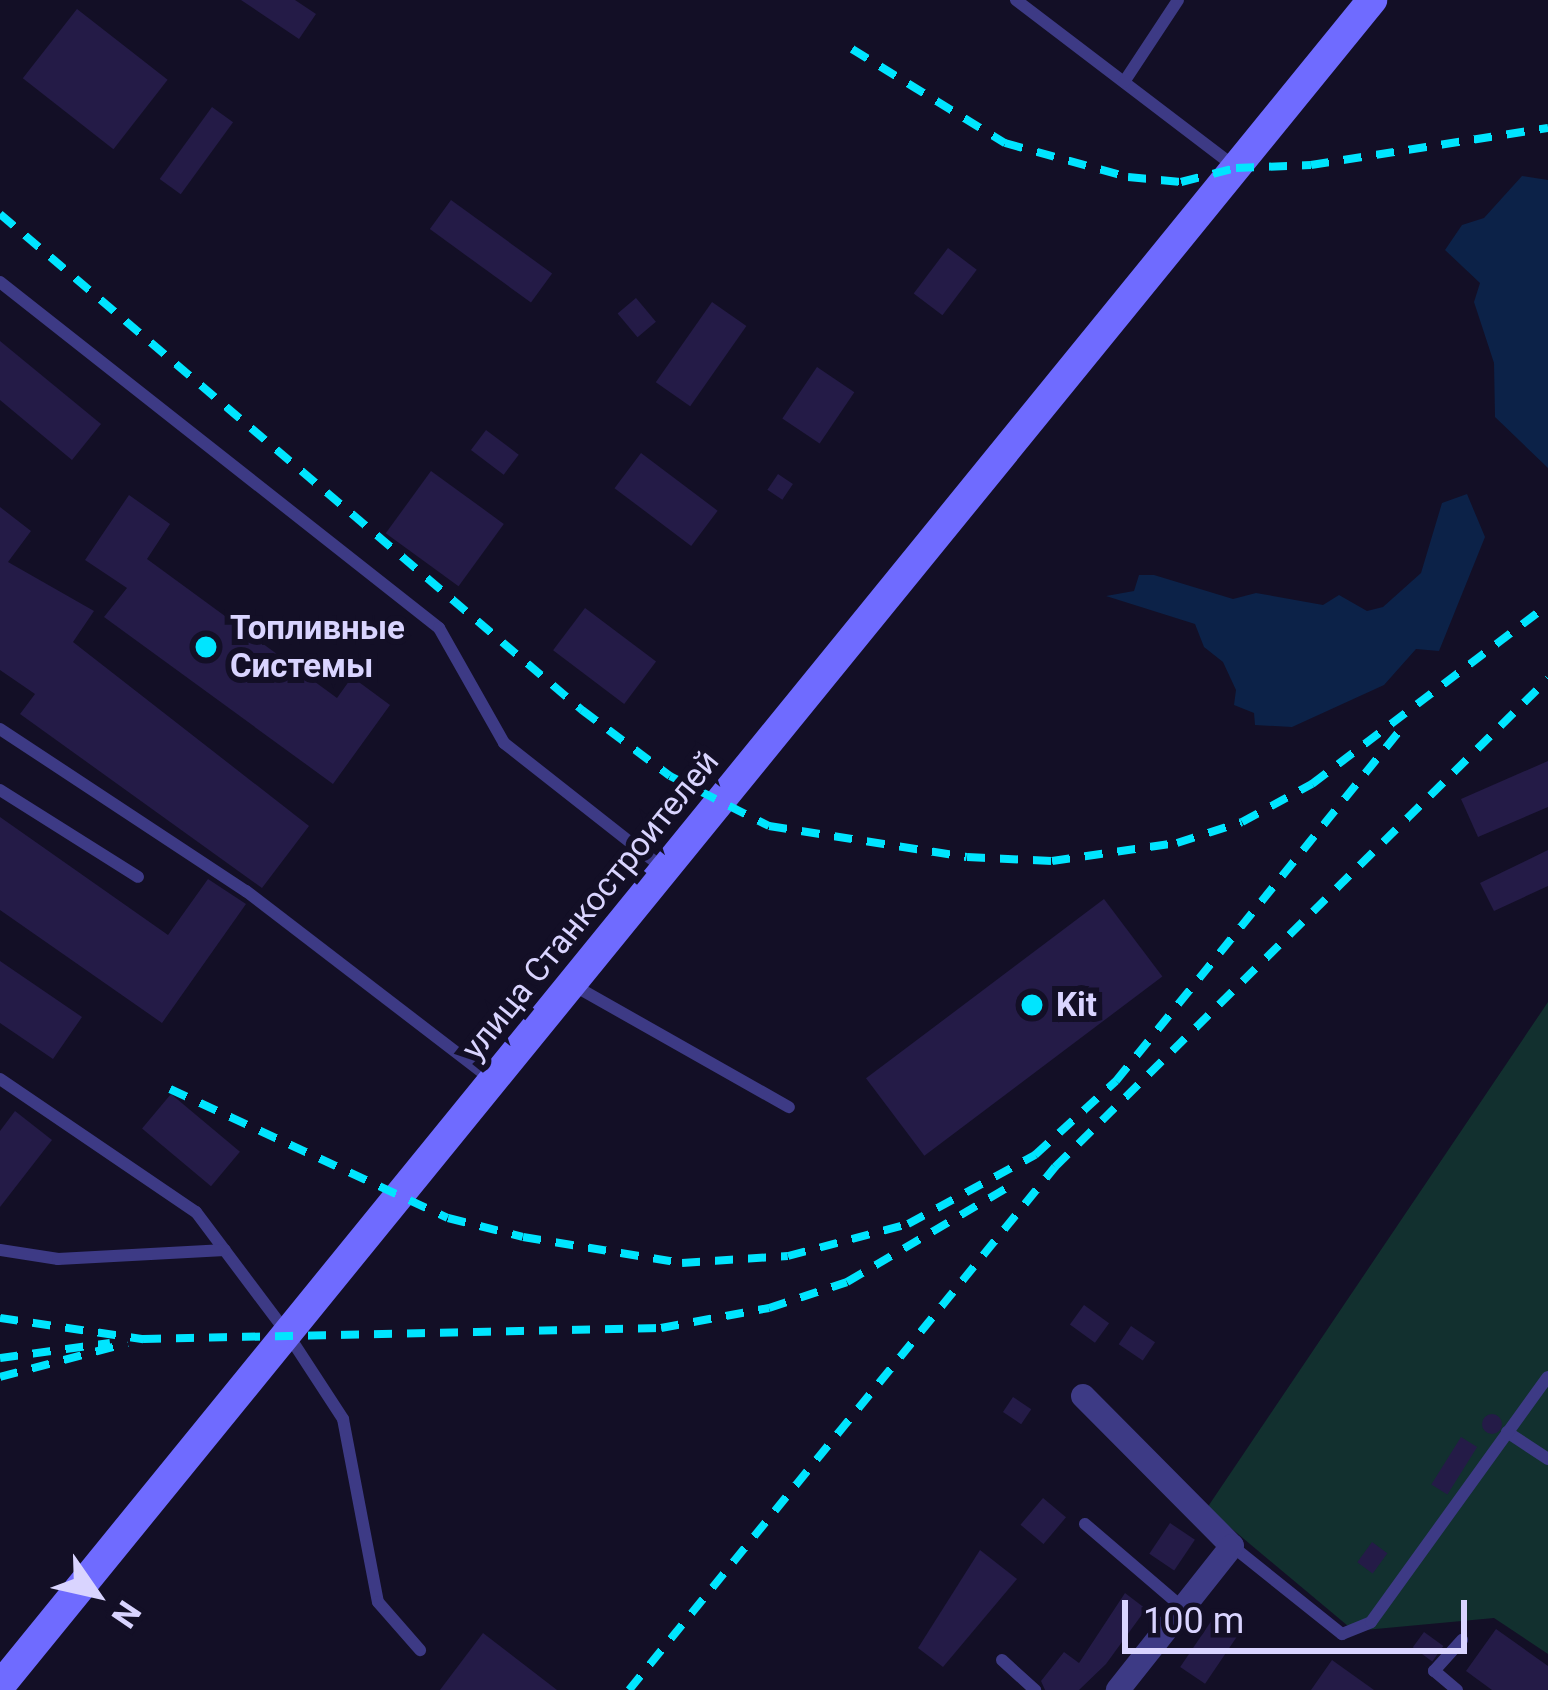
<!DOCTYPE html>
<meta charset="utf-8">
<style>
body{margin:0}
#map{position:relative;width:1548px;height:1690px;overflow:hidden;background:#130f26;font-family:Roboto,sans-serif}
div>[style]{position:absolute}
[style*='--x']{left:calc(var(--x)*1px);top:calc(var(--y)*1px);width:calc(var(--w)*1px);rotate:calc(var(--a)*1deg)}
.green>*{inset:0;background:#12302f}
.water>*{inset:0;background:#0c2248}
.building>*{inset:0;background:#241b47;transform-origin:0 0}
.round{border-radius:50%}
.lane>*{height:12px;margin:-6px;padding:0 6px;transform-origin:6px;border-radius:6px;background:#3d3a85}
.street>*{height:24px;margin:-12px;padding:0 12px;transform-origin:12px;border-radius:12px;background:#3d3a85}
.secondary>*{height:30px;margin:-15px;padding:0 15px;transform-origin:15px;border-radius:15px;background:#6f6bff}
.rail>*{height:8px;margin-top:-4px;transform-origin:0;background:repeating-linear-gradient(90deg,#00e5ff 0 18px,transparent 0 33px)}
.dots>*{width:33px;height:33px;translate:-50% -50%;box-sizing:border-box;border:6px solid #130f26;border-radius:50%}
span{translate:-50% -50%;white-space:nowrap;text-align:center;line-height:1.15;-webkit-text-stroke:12px #130f26;paint-order:stroke}
.poi-label{font-size:33px;color:#d9d4ff;font-weight:700}
.left{translate:0 -50%;text-align:left}
.street-label{font-size:33px;color:#d9d4ff}
.north{position:absolute;left:36px;top:1534px;width:120px;height:120px;-webkit-text-stroke:9px #130f26;paint-order:stroke;rotate:124deg;font-size:33px;font-weight:700;line-height:48px;text-align:center;color:#d9d4ff}
.north::after{content:'';display:block;margin:auto;width:42px;height:54px;background:#d9d4ff;clip-path:polygon(50% 0,100% 100%,50% 72%,0 100%)}
.scale{position:absolute;left:1122px;top:1600px;width:345px;height:54px;box-sizing:border-box;border:6px solid #d9d4ff;border-top:0;padding-left:15px;font-size:36px;line-height:42px;white-space:nowrap;color:#d9d4ff;-webkit-text-stroke:9px #130f26;paint-order:stroke}
</style>
<div id="map">
<div class="green">
<div style="clip-path:polygon(1548px 1002px,1548px 1654px,1494px 1618px,1354px 1631px,1207px 1508px)"></div>
</div>
<div class="water">
<div style="clip-path:polygon(1522px 176px,1548px 180px,1548px 468px,1495px 417px,1494px 363px,1474px 302px,1480px 283px,1445px 250px,1462px 225px,1484px 218px)"></div>
<div style="clip-path:polygon(1467px 494px,1485px 537px,1439px 651px,1416px 649px,1384px 685px,1292px 727px,1255px 725px,1254px 713px,1234px 705px,1236px 690px,1223px 662px,1204px 647px,1195px 624px,1106px 596px,1134px 591px,1139px 575px,1154px 575px,1233px 599px,1256px 593px,1323px 605px,1339px 595px,1367px 611px,1383px 607px,1421px 573px,1442px 503px)"></div>
</div>
<div class="building">
<div style="clip-path:polygon(241px 0,295px 0,316px 14px,299px 39px)"></div>
<div style="left:77px;top:9px;width:115px;height:88px;rotate:38deg"></div>
<div style="left:212px;top:107px;width:26px;height:89px;rotate:36deg"></div>
<div style="left:451px;top:200px;width:125px;height:36px;rotate:36deg"></div>
<div style="left:948px;top:248px;width:36px;height:57px;rotate:37deg"></div>
<div style="left:636px;top:298px;width:31px;height:24px;rotate:50deg"></div>
<div style="left:712px;top:302px;width:42px;height:98px;rotate:35deg"></div>
<div style="clip-path:polygon(0 341px,101px 424px,72px 460px,0 400px)"></div>
<div style="left:817px;top:367px;width:45px;height:62px;rotate:34deg"></div>
<div style="left:486px;top:430px;width:41px;height:25px;rotate:37deg"></div>
<div style="left:641px;top:453px;width:96px;height:44px;rotate:37deg"></div>
<div style="left:431px;top:471px;width:90px;height:77px;rotate:36deg"></div>
<div style="left:778px;top:474px;width:18px;height:19px;rotate:34deg"></div>
<div style="clip-path:polygon(129px 495px,170px 524px,147px 559px,337px 698px,352px 677px,390px 705px,333px 784px,104px 617px,127px 588px,85px 560px)"></div>
<div style="clip-path:polygon(0 507px,31px 531px,8px 562px,94px 611px,73px 642px,309px 826px,262px 888px,20px 714px,35px 694px,0 670px)"></div>
<div style="left:585px;top:608px;width:89px;height:53px;rotate:37deg"></div>
<div style="clip-path:polygon(1548px 761px,1548px 807px,1478px 837px,1461px 799px)"></div>
<div style="clip-path:polygon(0 817px,168px 935px,208px 879px,246px 904px,162px 1023px,0 910px)"></div>
<div style="clip-path:polygon(1548px 850px,1548px 886px,1494px 911px,1480px 883px)"></div>
<div style="left:1104px;top:899px;width:97px;height:298px;rotate:53deg"></div>
<div style="clip-path:polygon(0 961px,82px 1017px,53px 1059px,0 1023px)"></div>
<div style="left:171px;top:1094px;width:90px;height:45px;rotate:40deg"></div>
<div style="clip-path:polygon(15px 1111px,52px 1140px,0 1207px,0 1131px)"></div>
<div style="left:1084px;top:1305px;width:31px;height:24px;rotate:36deg"></div>
<div style="left:1131px;top:1326px;width:29px;height:22px;rotate:34deg"></div>
<div style="left:1013px;top:1397px;width:22px;height:18px;rotate:34deg"></div>
<div class="round" style="left:1482px;top:1414px;width:20px;height:20px"></div>
<div style="left:1461px;top:1437px;width:19px;height:56px;rotate:32deg"></div>
<div style="left:1043px;top:1498px;width:30px;height:35px;rotate:40deg"></div>
<div style="left:1170px;top:1523px;width:30px;height:37px;rotate:34deg"></div>
<div style="left:1372px;top:1542px;width:19px;height:25px;rotate:36deg"></div>
<div style="clip-path:polygon(980px 1550px,1017px 1579px,943px 1667px,918px 1648px)"></div>
<div style="clip-path:polygon(1125px 1593px,1146px 1609px,1106px 1664px,1079px 1690px,1045px 1690px,1041px 1681px,1064px 1652px,1079px 1663px)"></div>
<div style="left:1216px;top:1614px;width:30px;height:64px;rotate:34deg"></div>
<div style="clip-path:polygon(1496px 1629px,1548px 1666px,1548px 1690px,1492px 1690px,1466px 1671px)"></div>
<div style="left:1424px;top:1632px;width:24px;height:19px;rotate:36deg"></div>
<div style="clip-path:polygon(483px 1633px,557px 1690px,440px 1690px)"></div>
<div style="clip-path:polygon(1332px 1660px,1374px 1690px,1311px 1690px)"></div>
</div>
<div class="lane">
<div style="--x:1016;--y:0;--w:275;--a:37.3"></div>
<div style="--x:1124;--y:82;--w:98;--a:-56.6"></div>
<div style="--x:0;--y:282;--w:559;--a:38.24"></div>
<div style="--x:439;--y:628;--w:132;--a:60.5"></div>
<div style="--x:504;--y:743;--w:204;--a:38.2"></div>
<div style="--x:0;--y:729;--w:295;--a:33.4"></div>
<div style="--x:246;--y:891;--w:310;--a:37.5"></div>
<div style="--x:0;--y:790;--w:163;--a:32.2"></div>
<div style="--x:573;--y:985;--w:248;--a:29.5"></div>
<div style="--x:0;--y:1079;--w:237;--a:34.2"></div>
<div style="--x:196;--y:1212;--w:151;--a:53.1"></div>
<div style="--x:287;--y:1333;--w:103;--a:56.9"></div>
<div style="--x:343;--y:1419;--w:186;--a:79.2"></div>
<div style="--x:378;--y:1602;--w:64;--a:48.8"></div>
<div style="--x:0;--y:1250;--w:59;--a:8.8"></div>
<div style="--x:58;--y:1259;--w:167;--a:-3.1"></div>
<div style="--x:1507;--y:1432;--w:49;--a:33.4"></div>
<div style="--x:1085;--y:1524;--w:128;--a:40.6"></div>
<div style="--x:1232;--y:1546;--w:141;--a:38.7"></div>
<div style="--x:1342;--y:1634;--w:31;--a:-22"></div>
<div style="--x:1371;--y:1622;--w:302;--a:-54.2"></div>
<div style="--x:1002;--y:1660;--w:45;--a:42.3"></div>
<div style="--x:1457;--y:1690;--w:30;--a:-140"></div>
<div style="--x:1434;--y:1671;--w:42;--a:-47.9"></div>
</div>
<div class="street">
<div style="--x:1083;--y:1396;--w:211;--a:45.2"></div>
<div style="--x:1232;--y:1546;--w:184;--a:128.4"></div>
</div>
<div class="secondary">
<div style="--x:0;--y:1686;--w:2174;--a:-50.86"></div>
</div>
<div class="rail">
<div style="--x:852;--y:49;--w:180;--a:31.6"></div>
<div style="--x:1005;--y:143;--w:128;--a:15.5"></div>
<div style="--x:1128;--y:177;--w:53;--a:5.4"></div>
<div style="--x:1181;--y:182;--w:57;--a:-14.3"></div>
<div style="--x:1236;--y:168;--w:75;--a:-2.3"></div>
<div style="--x:1311;--y:165;--w:240;--a:-8.9"></div>
<div style="--x:0;--y:214;--w:765;--a:40.44"></div>
<div style="--x:582;--y:710;--w:110;--a:36.9"></div>
<div style="--x:670;--y:776;--w:111;--a:26.8"></div>
<div style="--x:769;--y:826;--w:200;--a:8.9"></div>
<div style="--x:967;--y:857;--w:85;--a:2.7"></div>
<div style="--x:1052;--y:861;--w:126;--a:-8.2"></div>
<div style="--x:1177;--y:843;--w:68;--a:-17.9"></div>
<div style="--x:1242;--y:822;--w:80;--a:-28.5"></div>
<div style="--x:1312;--y:784;--w:296;--a:-37.2"></div>
<div style="--x:170;--y:1089;--w:306;--a:24.9"></div>
<div style="--x:448;--y:1218;--w:77;--a:14.2"></div>
<div style="--x:523;--y:1237;--w:161;--a:9.3"></div>
<div style="--x:682;--y:1263;--w:106;--a:-3.8"></div>
<div style="--x:788;--y:1256;--w:124;--a:-14.9"></div>
<div style="--x:908;--y:1224;--w:145;--a:-28.5"></div>
<div style="--x:1035;--y:1155;--w:110;--a:-42.4"></div>
<div style="--x:1116;--y:1081;--w:448;--a:-51"></div>
<div style="--x:0;--y:1318;--w:145;--a:8.4"></div>
<div style="--x:143;--y:1339;--w:518;--a:-1.22"></div>
<div style="--x:661;--y:1328;--w:110;--a:-10.5"></div>
<div style="--x:769;--y:1308;--w:82;--a:-18.4"></div>
<div style="--x:847;--y:1282;--w:189;--a:-30.5"></div>
<div style="--x:0;--y:1358;--w:111;--a:-7.8"></div>
<div style="--x:0;--y:1377;--w:132;--a:-14.9"></div>
<div style="--x:629;--y:1690;--w:675;--a:-50.84"></div>
<div style="--x:1055;--y:1167;--w:694;--a:-44.71"></div>
</div>
<div class="dots">
<div style="left:206px;top:647px;background:#00e5ff"></div>
<div style="left:1032px;top:1005px;background:#00e5ff"></div>
</div>
<div class="poi-label">
<span class="left" style="left:230px;top:647px">Топливные<br>Системы</span>
<span class="left" style="left:1056px;top:1005px">Kit</span>
</div>
<div class="street-label">
<span style="left:590px;top:905px;rotate:-51deg">улица Станкостроителей</span>
</div>
<div class="north">N</div>
<div class="scale">100 m</div>
</div>
